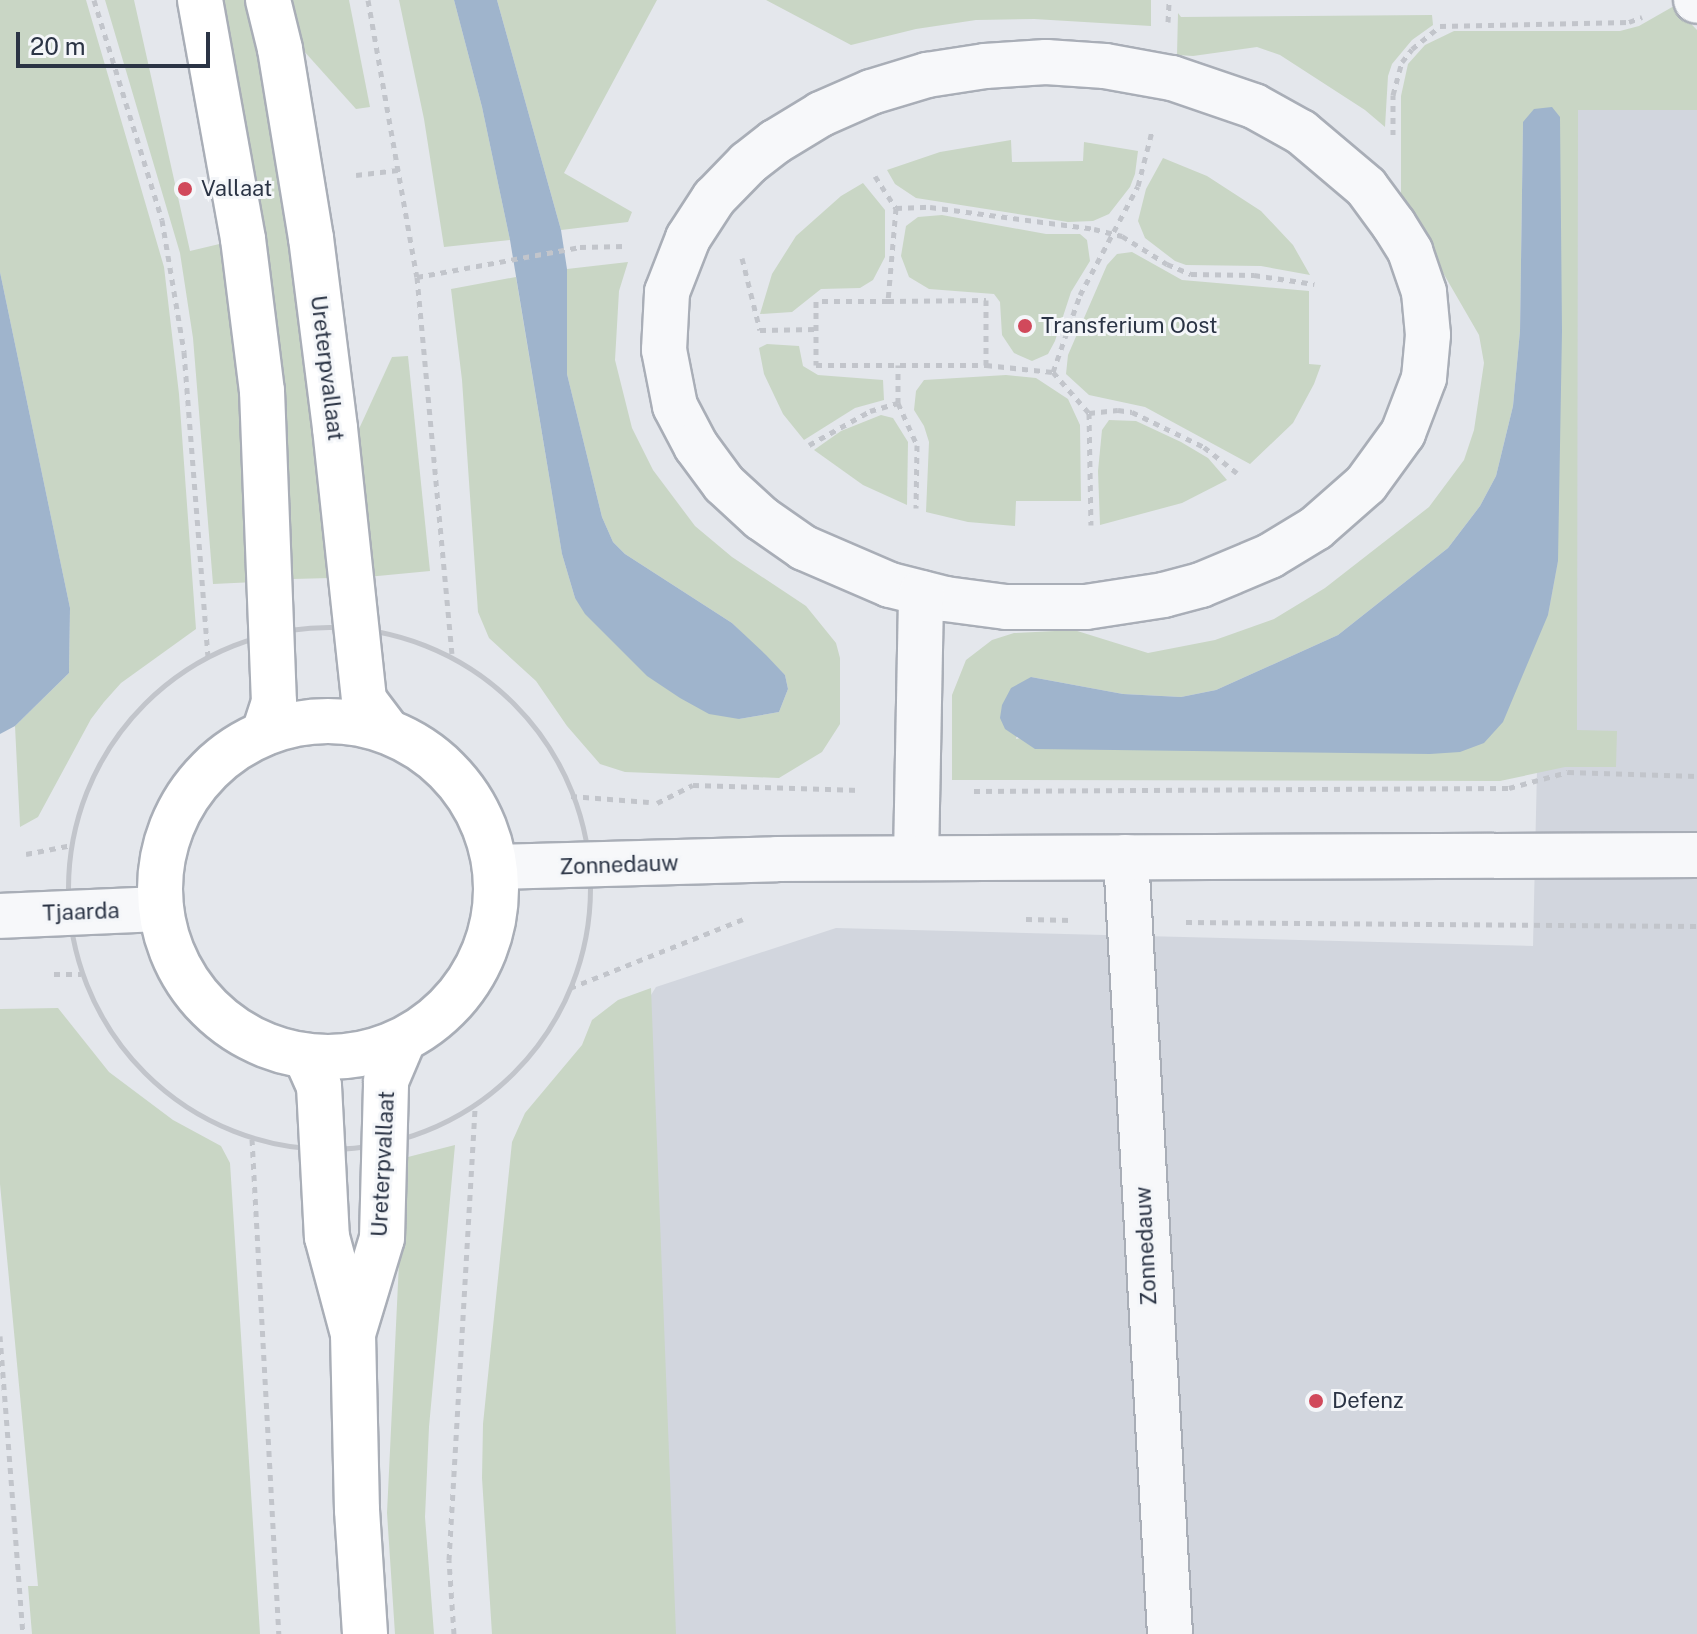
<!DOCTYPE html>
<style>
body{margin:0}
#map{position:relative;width:1697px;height:1634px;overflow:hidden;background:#e4e7ec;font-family:"Public Sans",sans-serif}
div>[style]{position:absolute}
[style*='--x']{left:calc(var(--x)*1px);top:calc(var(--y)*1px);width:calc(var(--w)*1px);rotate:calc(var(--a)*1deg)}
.built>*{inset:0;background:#d2d6de}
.green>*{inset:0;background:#c9d6c5}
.water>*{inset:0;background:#9fb4cc}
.path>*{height:5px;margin-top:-2.5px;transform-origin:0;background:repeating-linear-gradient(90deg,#c2c5cb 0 6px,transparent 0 12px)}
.path>.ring{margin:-2.5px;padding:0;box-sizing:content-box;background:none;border:5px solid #c2c5cb;border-radius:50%}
.roads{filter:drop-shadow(2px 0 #a9aeb7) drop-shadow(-2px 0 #a9aeb7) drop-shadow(0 2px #a9aeb7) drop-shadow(0 -2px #a9aeb7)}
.minor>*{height:44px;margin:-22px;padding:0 22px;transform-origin:22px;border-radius:22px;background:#f7f8fa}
.major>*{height:44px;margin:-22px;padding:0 22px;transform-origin:22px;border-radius:22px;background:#fff}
.major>.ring{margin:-22px;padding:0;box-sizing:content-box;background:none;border:44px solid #fff;border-radius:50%}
.dots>*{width:22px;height:22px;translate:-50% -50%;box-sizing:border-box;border:4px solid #f4f6f9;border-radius:50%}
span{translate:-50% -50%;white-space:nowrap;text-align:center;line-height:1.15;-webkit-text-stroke:6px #f4f6f9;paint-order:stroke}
.poi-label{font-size:22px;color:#2b3445}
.left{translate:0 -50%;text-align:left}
.street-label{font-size:22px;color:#2b3445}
.scale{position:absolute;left:16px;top:32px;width:194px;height:36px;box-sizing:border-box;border:4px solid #2b3445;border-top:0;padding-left:10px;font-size:24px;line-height:28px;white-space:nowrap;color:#2b3445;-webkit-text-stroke:6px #f4f6f9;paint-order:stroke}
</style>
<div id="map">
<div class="built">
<div style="clip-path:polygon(1697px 79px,1697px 1634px,591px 1634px,560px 1140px,656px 987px,836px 928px,1533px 946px,1552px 107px)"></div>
</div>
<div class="green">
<div style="clip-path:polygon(0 0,86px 0,164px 267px,179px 394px,196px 629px,121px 683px,104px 702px,91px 719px,38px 817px,20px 827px,15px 726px,69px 673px,70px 608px,0 272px)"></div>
<div style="clip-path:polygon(105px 0,134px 0,190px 251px,232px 241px,255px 582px,213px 584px,193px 338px,180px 253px)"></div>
<div style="clip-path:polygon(212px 0,253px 0,308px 318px,330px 578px,293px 579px,281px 424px)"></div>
<div style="clip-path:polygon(285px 0,349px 0,370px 107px,356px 109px,294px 40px)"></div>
<div style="clip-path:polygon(399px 0,454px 0,482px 107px,510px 240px,444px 247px,424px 119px)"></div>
<div style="clip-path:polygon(497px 0,657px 0,564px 173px,632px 212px,628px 222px,561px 230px)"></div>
<div style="clip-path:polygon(766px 0,1151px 0,1151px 26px,1034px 19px,976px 20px,916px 29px,851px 45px)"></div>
<div style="clip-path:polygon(evenodd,1674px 6px,1697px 30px,1697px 110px,1578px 110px,1577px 730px,1617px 731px,1616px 767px,1565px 767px,1500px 781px,952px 780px,952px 695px,966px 660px,992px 640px,1014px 633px,1074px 630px,1148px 653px,1215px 640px,1274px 619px,1325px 588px,1429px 507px,1464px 460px,1474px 430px,1484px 363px,1479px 335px,1401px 200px,1401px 96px,1408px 64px,1425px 45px,1454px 31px,1620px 31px,1639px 26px,1674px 6px,1523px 122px,1558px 561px,1548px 615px,1016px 739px,1031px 677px,1123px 694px,1181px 697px,1216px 690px,1338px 635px,1448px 548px,1480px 506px,1496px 476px,1513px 406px,1520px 331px,1523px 122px)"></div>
<div style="clip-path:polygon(1178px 13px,1181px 17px,1432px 15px,1433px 25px,1412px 40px,1392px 64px,1388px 76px,1385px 127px,1365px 110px,1280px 55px,1257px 47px,1193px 56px,1177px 55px)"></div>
<div style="clip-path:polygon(1011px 140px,1012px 162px,1083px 161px,1084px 142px,1138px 151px,1135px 174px,1130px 187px,1109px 214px,1093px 221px,1068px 222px,916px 198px,895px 184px,887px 170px,940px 152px)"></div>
<div style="clip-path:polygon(1163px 158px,1207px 176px,1261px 211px,1293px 245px,1310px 275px,1261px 266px,1186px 265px,1175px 261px,1145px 238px,1138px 221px,1146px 189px)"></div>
<div style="clip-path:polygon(863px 183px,885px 210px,885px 257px,873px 280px,860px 288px,821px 289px,792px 312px,760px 314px,772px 274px,796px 236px,841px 196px)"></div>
<div style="clip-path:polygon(942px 215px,1046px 234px,1080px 234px,1087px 240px,1090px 261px,1071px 292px,1055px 341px,1048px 354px,1032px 361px,1014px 353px,1002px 335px,1000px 302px,994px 294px,929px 289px,909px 277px,901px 256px,906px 226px,918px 217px)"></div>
<div style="clip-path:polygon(1132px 252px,1182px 280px,1309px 291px,1309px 364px,1321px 365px,1314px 384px,1293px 423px,1250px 464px,1145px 407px,1089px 395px,1066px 374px,1068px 355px,1107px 265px,1117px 254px)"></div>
<div style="clip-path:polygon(628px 262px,619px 291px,615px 360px,632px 428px,653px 470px,695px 526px,732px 557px,806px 606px,836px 643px,840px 658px,840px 724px,822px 752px,779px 778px,625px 772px,600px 764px,567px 726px,536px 681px,489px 638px,478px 612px,462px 380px,451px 289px,516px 277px,562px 554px,575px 598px,739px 719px,779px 712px,788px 689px,785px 675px,732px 623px,625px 554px,613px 542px,602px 517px,567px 374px,567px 269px)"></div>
<div style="clip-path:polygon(767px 344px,799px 346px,803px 366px,818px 375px,883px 380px,884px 400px,855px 408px,804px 440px,783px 414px,764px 374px,759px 348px)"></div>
<div style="clip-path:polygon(408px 356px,430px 571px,367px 577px,353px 442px,392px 357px)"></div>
<div style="clip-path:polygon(1006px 375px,1036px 378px,1068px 399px,1080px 425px,1081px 501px,1016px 501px,1015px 526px,968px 522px,926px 512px,929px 442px,924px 426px,914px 410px,916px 391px,924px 380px)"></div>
<div style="clip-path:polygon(881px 415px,893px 418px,908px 442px,907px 505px,863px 485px,814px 450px,841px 431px)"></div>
<div style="clip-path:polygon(1109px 420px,1136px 421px,1181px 442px,1208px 458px,1227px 480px,1182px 503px,1100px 525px,1098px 471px,1102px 430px)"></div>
<div style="clip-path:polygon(651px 988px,676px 1634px,492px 1634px,482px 1478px,483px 1424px,512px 1142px,525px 1113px,582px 1045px,592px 1020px,618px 1000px)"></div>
<div style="clip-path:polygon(58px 1008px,109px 1072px,173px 1120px,221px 1146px,230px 1163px,260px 1634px,32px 1634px,28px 1586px,38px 1586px,0 1184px,0 1009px)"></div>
<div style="clip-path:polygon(455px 1145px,429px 1427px,425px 1517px,434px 1634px,395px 1634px,387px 1513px,404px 1158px)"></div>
</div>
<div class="water">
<div style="clip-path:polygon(454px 0,497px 0,561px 230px,567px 269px,567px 374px,602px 517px,613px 542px,625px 554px,732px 623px,766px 655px,785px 675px,788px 689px,779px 712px,739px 719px,709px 714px,680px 698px,647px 676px,585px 614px,575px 598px,562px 554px,510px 240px,482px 107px)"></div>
<div style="clip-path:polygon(1552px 107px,1560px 117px,1562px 331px,1558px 561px,1548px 615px,1503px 722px,1484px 743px,1460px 752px,1430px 754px,1035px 749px,1005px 729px,1000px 718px,1002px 705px,1011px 688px,1031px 677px,1123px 694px,1181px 697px,1216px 690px,1338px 635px,1448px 548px,1480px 506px,1496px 476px,1513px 406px,1520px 331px,1523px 122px,1534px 109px)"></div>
<div style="clip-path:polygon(0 272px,70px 608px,69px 673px,15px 726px,0 734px)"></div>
</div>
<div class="path">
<div style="--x:94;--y:0;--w:230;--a:72.8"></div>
<div style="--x:162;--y:220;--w:134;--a:80.5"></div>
<div style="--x:184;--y:352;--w:306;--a:85.5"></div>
<div style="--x:368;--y:0;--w:281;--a:80"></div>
<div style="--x:417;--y:277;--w:378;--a:84.7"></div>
<div style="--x:1168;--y:22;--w:22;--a:-87"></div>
<div style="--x:1393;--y:135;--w:40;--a:-90"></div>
<div style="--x:1393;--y:95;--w:34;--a:-75"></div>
<div style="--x:1402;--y:62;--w:16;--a:-52"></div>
<div style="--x:1412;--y:49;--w:36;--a:-39"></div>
<div style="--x:1440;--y:26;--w:189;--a:-1.2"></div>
<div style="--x:1629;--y:22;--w:14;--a:-21"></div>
<div style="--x:356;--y:175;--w:42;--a:-6.8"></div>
<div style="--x:875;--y:176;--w:38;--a:57"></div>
<div style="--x:896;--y:208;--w:34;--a:-2"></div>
<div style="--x:930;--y:207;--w:165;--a:7.6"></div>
<div style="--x:1094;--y:229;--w:29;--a:14"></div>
<div style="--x:1122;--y:236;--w:53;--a:31.9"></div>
<div style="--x:1167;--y:264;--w:26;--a:23"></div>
<div style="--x:1191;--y:274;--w:63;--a:0.9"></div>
<div style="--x:1254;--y:275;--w:61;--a:8.5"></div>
<div style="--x:896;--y:208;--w:93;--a:94.9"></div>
<div style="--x:888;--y:301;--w:72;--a:180"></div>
<div style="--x:816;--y:301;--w:64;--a:90"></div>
<div style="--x:816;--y:365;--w:170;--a:0"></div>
<div style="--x:986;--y:365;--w:67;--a:6"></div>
<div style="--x:1053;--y:372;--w:55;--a:48.7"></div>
<div style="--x:1089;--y:413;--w:112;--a:89"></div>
<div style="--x:742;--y:258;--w:74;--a:76"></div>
<div style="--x:760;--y:330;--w:56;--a:-1"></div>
<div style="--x:417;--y:277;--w:166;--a:-10.4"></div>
<div style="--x:580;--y:247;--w:45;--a:-1.3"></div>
<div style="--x:888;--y:301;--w:98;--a:-0.6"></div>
<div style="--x:986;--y:300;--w:65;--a:90"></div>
<div style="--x:1053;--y:372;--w:82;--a:-70.7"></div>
<div style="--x:1080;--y:295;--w:123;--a:-62"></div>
<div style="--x:1138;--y:186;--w:57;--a:-75.7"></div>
<div style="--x:898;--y:403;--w:46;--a:65.7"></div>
<div style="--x:917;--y:445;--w:63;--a:90.9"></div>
<div style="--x:1089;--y:413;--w:29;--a:-6"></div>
<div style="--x:1118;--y:410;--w:14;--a:8"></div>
<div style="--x:1132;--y:412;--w:80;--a:25.9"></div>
<div style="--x:1204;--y:447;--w:42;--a:38.2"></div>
<div style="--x:809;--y:445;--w:70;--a:-29.1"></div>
<div style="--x:870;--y:411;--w:29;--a:-16"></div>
<div style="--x:898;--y:403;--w:38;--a:-90"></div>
<div class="ring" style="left:68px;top:627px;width:517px;height:517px"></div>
<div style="--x:974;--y:791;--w:535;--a:-0.32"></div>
<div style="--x:1509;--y:788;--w:61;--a:-15.2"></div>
<div style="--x:1568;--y:772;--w:129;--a:1.8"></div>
<div style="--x:571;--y:796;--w:78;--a:4.4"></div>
<div style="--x:657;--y:803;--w:40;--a:-26.6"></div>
<div style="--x:693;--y:785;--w:167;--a:1.7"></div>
<div style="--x:26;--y:854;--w:47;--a:-11.1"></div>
<div style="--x:1026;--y:919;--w:46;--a:1.2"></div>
<div style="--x:1186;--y:922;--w:511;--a:0.45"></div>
<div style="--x:54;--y:974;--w:27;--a:0"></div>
<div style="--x:570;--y:988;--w:186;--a:-21.7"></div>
<div style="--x:252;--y:1139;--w:496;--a:86.9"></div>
<div style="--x:0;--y:1336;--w:299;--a:85.6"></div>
<div style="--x:454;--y:1634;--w:74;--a:-93.9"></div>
<div style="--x:449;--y:1560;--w:456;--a:-86.7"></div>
</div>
<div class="roads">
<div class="minor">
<div style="--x:1696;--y:0;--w:1;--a:45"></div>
<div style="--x:1046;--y:62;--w:59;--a:3.9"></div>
<div style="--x:1105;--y:66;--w:68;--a:10.2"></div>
<div style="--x:1172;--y:78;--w:87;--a:18.9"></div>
<div style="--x:1254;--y:106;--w:54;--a:29"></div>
<div style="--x:1301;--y:132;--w:85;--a:40.2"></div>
<div style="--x:1366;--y:187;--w:47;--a:53.6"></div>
<div style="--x:1394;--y:225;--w:31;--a:58"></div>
<div style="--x:1410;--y:251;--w:43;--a:71.1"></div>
<div style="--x:1424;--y:292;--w:43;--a:84.7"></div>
<div style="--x:1428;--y:335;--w:43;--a:95.3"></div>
<div style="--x:1424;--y:378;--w:59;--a:110.9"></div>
<div style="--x:1403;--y:433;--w:63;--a:126"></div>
<div style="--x:1366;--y:484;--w:67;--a:138.7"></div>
<div style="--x:1316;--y:528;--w:54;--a:148.7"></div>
<div style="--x:1270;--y:556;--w:75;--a:157.2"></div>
<div style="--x:1201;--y:585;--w:38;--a:165"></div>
<div style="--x:1164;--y:595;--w:79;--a:171.3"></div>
<div style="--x:1086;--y:607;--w:80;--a:180"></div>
<div style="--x:1006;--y:607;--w:61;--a:-172.4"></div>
<div style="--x:946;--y:599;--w:58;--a:-166"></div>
<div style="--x:890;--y:585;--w:94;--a:-156.7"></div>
<div style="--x:804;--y:548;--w:52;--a:-145.1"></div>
<div style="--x:761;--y:518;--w:50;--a:-137.4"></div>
<div style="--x:724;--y:484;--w:47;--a:-126.4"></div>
<div style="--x:696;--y:446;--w:45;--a:-117.7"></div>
<div style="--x:675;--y:406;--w:57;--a:-101.1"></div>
<div style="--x:664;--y:350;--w:58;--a:-87"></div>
<div style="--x:667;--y:292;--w:58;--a:-68.7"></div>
<div style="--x:688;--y:238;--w:48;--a:-57"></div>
<div style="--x:714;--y:198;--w:49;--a:-45.8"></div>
<div style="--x:748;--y:163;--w:34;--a:-38"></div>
<div style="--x:775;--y:142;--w:54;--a:-31.3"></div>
<div style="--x:821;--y:114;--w:55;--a:-23.7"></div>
<div style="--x:871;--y:92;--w:59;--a:-16.9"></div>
<div style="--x:927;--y:75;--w:59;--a:-8.8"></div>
<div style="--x:985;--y:66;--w:61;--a:-3.8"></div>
<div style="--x:1126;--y:857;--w:778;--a:86.76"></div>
<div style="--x:916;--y:858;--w:265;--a:-88.9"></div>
<div style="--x:496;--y:867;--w:281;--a:-1.6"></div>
<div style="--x:777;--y:859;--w:920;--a:-0.25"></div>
<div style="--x:0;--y:916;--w:161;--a:-2.5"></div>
</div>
<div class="major">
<div style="--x:200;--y:0;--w:243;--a:79.8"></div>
<div style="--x:243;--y:239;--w:153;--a:82.9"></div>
<div style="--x:262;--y:391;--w:311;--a:87.8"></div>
<div style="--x:274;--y:702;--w:33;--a:108"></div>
<div style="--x:268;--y:0;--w:50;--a:76.2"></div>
<div style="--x:280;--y:49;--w:192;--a:80.7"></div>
<div style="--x:311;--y:238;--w:192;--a:82.8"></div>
<div style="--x:335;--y:428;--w:274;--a:83.9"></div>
<div style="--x:364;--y:700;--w:38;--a:53"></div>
<div class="ring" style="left:160px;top:721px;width:292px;height:292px"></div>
<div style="--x:306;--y:1057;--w:32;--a:66"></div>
<div style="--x:319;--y:1086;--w:151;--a:87"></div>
<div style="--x:327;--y:1237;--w:100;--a:75"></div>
<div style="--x:353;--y:1334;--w:176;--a:88.7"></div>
<div style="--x:357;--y:1510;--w:124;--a:86.3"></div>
<div style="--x:353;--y:1334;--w:100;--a:-73.2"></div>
<div style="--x:382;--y:1238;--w:157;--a:-88.5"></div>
<div style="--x:386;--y:1081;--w:43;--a:-67"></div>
</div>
</div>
<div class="dots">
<div style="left:185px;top:189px;background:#d1495b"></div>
<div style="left:1025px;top:326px;background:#d1495b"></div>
<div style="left:1316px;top:1401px;background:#d1495b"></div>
</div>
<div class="poi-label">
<span class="left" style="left:201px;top:189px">Vallaat</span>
<span class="left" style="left:1041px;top:326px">Transferium Oost</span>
<span class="left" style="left:1332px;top:1401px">Defenz</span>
</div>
<div class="street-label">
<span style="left:327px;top:368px;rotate:83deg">Ureterpvallaat</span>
<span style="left:619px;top:865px;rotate:-2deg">Zonnedauw</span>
<span style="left:81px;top:912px;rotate:-2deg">Tjaarda</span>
<span style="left:383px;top:1164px;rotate:-87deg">Ureterpvallaat</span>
<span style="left:1146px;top:1246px;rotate:-93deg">Zonnedauw</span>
</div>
<div class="scale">20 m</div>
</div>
